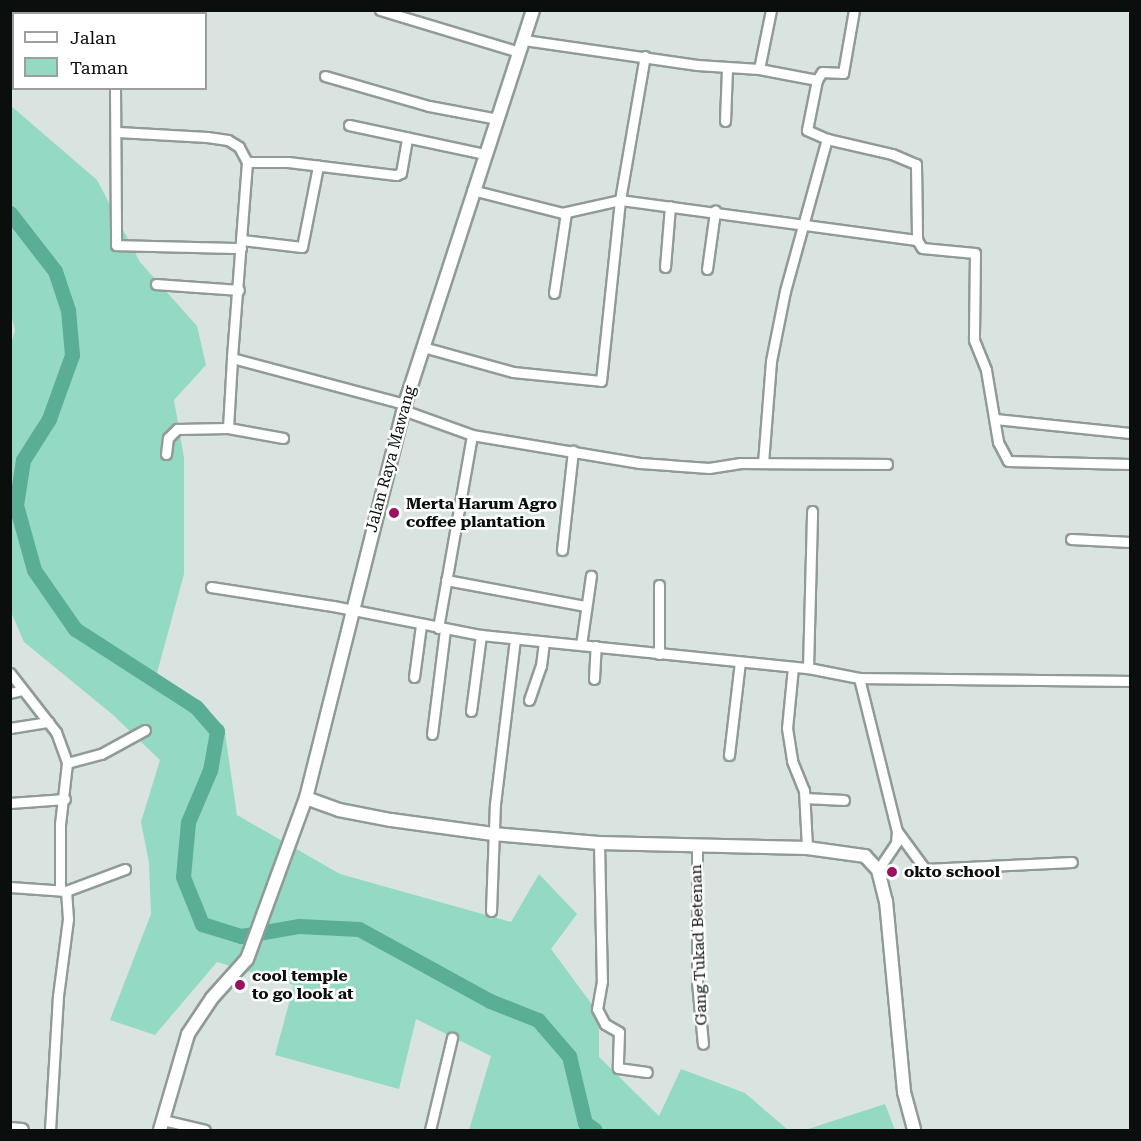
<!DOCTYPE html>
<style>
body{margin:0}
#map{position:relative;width:1141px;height:1141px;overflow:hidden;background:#d9e4e0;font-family:"Roboto Serif",serif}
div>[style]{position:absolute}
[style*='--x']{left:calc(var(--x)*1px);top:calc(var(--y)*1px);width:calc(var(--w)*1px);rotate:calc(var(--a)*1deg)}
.green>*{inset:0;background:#93d9c3}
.river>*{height:15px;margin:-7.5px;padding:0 7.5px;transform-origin:7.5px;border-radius:7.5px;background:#5aae95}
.roads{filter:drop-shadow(2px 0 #909b97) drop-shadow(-2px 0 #909b97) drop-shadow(0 2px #909b97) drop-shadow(0 -2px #909b97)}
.minor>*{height:9px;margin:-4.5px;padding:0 4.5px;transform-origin:4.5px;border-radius:4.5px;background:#fff}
.major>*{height:12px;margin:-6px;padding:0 6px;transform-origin:6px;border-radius:6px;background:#fff}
.dots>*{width:16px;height:16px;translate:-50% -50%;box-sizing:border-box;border:3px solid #fff;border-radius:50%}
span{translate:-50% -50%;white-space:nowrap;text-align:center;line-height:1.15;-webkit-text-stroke:5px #fff;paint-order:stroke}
.street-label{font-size:16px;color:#0a0e0d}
.poi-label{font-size:16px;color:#0a0e0d;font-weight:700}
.left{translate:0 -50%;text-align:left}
.frame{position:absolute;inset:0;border:12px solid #0a0e0d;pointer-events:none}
.legend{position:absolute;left:12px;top:12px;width:195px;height:78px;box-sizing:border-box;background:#fff;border:2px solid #9d9f9e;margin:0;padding:8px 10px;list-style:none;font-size:18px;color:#0a0e0d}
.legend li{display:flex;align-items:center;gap:12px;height:30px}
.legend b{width:30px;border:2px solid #9d9f9e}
</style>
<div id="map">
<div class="green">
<div style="clip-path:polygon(10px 105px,97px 180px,140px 262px,197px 326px,206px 365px,174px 400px,184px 458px,184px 574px,157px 673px,224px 726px,237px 815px,340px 874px,511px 922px,539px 874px,577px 914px,551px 949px,599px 1014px,599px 1057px,659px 1116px,681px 1069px,745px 1093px,788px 1130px,469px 1130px,491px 1056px,416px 1019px,399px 1089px,275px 1055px,294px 985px,217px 962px,155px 1035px,110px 1020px,151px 914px,149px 863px,141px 822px,160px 760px,112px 714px,24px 642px,11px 612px,10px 347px,15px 330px,10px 311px)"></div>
<div style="clip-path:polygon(885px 1104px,895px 1130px,805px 1130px)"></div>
</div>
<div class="river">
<div style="--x:10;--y:213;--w:73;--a:52.2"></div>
<div style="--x:55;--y:271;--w:41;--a:71.6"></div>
<div style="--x:68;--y:310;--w:45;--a:84.9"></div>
<div style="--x:72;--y:355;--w:68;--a:109.8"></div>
<div style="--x:49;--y:419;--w:49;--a:122.4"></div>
<div style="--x:23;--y:460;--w:46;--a:98.8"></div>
<div style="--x:16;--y:505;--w:67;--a:74.5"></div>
<div style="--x:34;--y:570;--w:72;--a:55.2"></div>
<div style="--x:75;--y:629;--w:144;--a:32.8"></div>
<div style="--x:196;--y:707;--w:32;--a:49"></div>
<div style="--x:217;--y:731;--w:40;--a:100"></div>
<div style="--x:210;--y:770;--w:56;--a:112.9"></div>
<div style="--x:188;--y:822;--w:55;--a:95.2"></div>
<div style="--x:183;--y:877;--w:51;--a:68"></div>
<div style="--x:202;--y:924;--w:41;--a:17.1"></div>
<div style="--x:241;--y:936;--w:59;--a:-9.8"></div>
<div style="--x:299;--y:926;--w:60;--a:2.9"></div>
<div style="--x:359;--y:929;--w:149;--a:28.8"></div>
<div style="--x:490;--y:1001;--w:52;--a:21.6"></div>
<div style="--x:538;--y:1020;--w:48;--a:49.3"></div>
<div style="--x:569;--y:1056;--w:69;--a:76.6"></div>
<div style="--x:585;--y:1123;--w:12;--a:35"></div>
</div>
<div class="roads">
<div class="minor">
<div style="--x:380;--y:10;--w:145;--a:16.8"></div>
<div style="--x:115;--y:14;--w:4;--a:-90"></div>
<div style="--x:524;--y:40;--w:175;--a:8.2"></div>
<div style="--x:697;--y:65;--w:62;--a:3.7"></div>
<div style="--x:759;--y:69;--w:59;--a:10.7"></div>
<div style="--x:10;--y:63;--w:4;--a:0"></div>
<div style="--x:759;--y:69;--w:60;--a:-78.5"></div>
<div style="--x:325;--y:76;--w:108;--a:16.1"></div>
<div style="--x:429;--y:106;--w:70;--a:10.7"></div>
<div style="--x:115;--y:88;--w:157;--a:89.6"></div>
<div style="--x:116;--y:245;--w:125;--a:1.4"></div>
<div style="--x:725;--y:121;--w:53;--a:-87.8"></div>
<div style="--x:349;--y:125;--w:138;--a:12.1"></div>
<div style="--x:118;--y:132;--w:89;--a:3.2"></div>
<div style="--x:207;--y:137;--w:21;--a:8"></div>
<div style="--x:228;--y:140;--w:13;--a:32"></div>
<div style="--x:239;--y:147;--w:17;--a:62"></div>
<div style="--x:247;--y:162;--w:197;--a:94.4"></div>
<div style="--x:232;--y:358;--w:179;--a:14.9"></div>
<div style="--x:827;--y:139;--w:22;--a:-156"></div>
<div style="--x:807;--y:130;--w:51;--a:-78.7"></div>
<div style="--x:817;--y:80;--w:9;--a:-58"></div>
<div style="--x:822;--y:72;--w:21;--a:3"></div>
<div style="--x:843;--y:73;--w:64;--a:-80.1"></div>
<div style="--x:247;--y:162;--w:41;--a:0"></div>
<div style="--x:288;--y:162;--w:109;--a:6.9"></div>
<div style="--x:396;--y:175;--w:5;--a:-22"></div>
<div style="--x:401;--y:173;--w:36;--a:-80"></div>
<div style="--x:472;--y:190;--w:93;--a:14.3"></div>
<div style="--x:562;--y:213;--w:59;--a:-12.6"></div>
<div style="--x:620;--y:200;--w:146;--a:-80.2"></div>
<div style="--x:242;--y:240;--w:60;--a:6.7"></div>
<div style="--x:302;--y:247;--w:83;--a:-78.8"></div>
<div style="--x:665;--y:267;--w:61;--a:-85.3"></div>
<div style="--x:707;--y:269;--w:59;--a:-82.1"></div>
<div style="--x:156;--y:284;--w:83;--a:4.1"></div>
<div style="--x:554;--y:293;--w:81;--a:-81.5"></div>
<div style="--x:423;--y:347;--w:93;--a:15.5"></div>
<div style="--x:513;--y:372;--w:88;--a:5.8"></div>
<div style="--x:601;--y:381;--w:182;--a:-84"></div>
<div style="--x:620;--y:200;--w:300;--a:7.7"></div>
<div style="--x:403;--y:410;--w:73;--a:19.9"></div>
<div style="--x:472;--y:435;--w:170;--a:9.5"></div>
<div style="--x:640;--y:463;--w:69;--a:4.1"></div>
<div style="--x:709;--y:468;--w:32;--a:-9"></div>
<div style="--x:741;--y:463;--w:146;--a:0.4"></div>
<div style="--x:995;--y:419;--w:136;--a:5.9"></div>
<div style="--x:228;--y:428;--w:70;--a:-86.7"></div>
<div style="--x:166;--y:454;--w:16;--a:-83"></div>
<div style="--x:168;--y:438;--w:13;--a:-45"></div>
<div style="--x:177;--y:429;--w:51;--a:-1.1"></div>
<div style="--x:228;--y:428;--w:56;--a:10.3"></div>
<div style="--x:763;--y:463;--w:102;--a:-85.5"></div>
<div style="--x:771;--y:361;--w:71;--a:-78.7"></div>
<div style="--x:785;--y:291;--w:158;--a:-74.6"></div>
<div style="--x:827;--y:139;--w:67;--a:13"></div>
<div style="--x:892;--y:154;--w:26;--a:23"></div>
<div style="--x:916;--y:164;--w:76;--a:89.2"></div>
<div style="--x:917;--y:240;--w:9;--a:58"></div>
<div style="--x:922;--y:248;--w:53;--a:5.4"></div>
<div style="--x:975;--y:253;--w:87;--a:90.7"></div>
<div style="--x:974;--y:340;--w:32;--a:68"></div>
<div style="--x:986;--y:370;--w:73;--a:80.5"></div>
<div style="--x:998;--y:442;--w:21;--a:62"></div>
<div style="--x:1008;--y:461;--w:122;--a:1.4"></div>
<div style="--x:1071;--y:539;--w:59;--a:2.9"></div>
<div style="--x:562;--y:550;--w:100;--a:-83.7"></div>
<div style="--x:446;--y:580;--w:141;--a:10.6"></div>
<div style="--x:211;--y:587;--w:123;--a:8.9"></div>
<div style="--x:333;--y:606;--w:151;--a:11.1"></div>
<div style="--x:481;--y:635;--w:329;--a:5.8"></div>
<div style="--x:808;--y:668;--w:52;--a:11.1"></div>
<div style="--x:859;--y:678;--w:158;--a:76.1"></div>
<div style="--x:897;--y:831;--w:12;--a:95"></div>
<div style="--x:896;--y:843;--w:32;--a:124"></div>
<div style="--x:438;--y:628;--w:196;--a:-80"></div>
<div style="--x:581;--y:645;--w:70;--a:-81.8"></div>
<div style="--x:659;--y:654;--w:69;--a:-90"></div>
<div style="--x:793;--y:667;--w:61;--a:95.6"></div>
<div style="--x:787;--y:728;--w:33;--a:81"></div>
<div style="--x:792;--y:761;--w:31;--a:68"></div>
<div style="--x:804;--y:790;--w:58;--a:87"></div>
<div style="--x:808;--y:668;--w:157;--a:-88.5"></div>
<div style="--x:10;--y:673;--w:75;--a:52.1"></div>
<div style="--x:56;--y:732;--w:33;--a:70"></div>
<div style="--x:67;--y:763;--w:61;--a:96.5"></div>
<div style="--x:60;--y:824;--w:65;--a:90"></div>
<div style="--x:414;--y:677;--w:52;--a:-82.3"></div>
<div style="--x:859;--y:678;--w:271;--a:0.6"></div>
<div style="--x:594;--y:679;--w:33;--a:-87"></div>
<div style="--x:10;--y:693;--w:12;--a:-14"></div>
<div style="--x:529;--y:700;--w:36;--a:-71"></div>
<div style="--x:541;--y:666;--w:24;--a:-83"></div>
<div style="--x:471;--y:711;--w:77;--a:-82.5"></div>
<div style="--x:10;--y:728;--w:39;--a:-9"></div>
<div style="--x:432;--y:734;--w:106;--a:-82.9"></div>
<div style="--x:729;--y:755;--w:94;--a:-83.3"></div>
<div style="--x:67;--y:763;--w:35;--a:-15"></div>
<div style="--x:101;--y:754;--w:50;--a:-28.6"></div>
<div style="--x:805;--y:798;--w:39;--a:3"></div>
<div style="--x:10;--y:803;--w:55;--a:-4.2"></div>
<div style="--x:897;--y:831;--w:47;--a:53.6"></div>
<div style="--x:925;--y:869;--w:147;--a:-2.7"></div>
<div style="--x:599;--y:843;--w:138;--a:88.8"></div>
<div style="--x:602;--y:981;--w:28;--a:100"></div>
<div style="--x:597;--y:1009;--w:17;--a:62"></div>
<div style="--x:605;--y:1024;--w:16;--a:30"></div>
<div style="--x:619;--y:1032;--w:36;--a:92"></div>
<div style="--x:618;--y:1068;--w:29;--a:8"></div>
<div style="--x:697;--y:845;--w:137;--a:90"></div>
<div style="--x:697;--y:982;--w:62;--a:84.5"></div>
<div style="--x:10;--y:887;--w:56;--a:4.1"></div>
<div style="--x:66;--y:891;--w:63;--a:-20.4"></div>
<div style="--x:491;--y:911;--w:107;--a:-87.9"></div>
<div style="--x:495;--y:804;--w:166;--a:-83.1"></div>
<div style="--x:163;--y:1120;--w:43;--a:13.4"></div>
<div style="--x:50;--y:1130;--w:134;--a:-86.6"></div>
<div style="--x:58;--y:996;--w:78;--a:-82.6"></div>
<div style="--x:68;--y:919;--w:28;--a:-94"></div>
<div style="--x:430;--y:1130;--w:95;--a:-76.6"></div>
</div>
<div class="major">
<div style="--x:306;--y:798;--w:35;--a:20"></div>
<div style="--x:339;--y:810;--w:53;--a:10.9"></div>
<div style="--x:391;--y:820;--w:103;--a:7.8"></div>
<div style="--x:493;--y:834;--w:106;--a:4.9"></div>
<div style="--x:599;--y:843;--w:208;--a:1.4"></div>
<div style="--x:807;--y:848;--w:59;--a:7.9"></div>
<div style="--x:865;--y:856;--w:19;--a:47"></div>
<div style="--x:878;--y:870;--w:32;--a:76"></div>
<div style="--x:886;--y:901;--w:192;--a:84.6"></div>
<div style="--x:904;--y:1092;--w:39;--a:75"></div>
<div style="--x:10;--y:1129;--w:12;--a:5"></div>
<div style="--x:160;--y:1130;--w:100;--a:-73.7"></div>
<div style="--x:188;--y:1034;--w:43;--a:-56.3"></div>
<div style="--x:212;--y:998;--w:52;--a:-48.1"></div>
<div style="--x:247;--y:959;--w:171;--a:-69.9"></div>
<div style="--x:306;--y:798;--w:406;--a:-75.9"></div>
<div style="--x:405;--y:404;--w:414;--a:-72"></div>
</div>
</div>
<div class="dots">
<div style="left:394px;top:513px;background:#9b1162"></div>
<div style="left:892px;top:872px;background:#9b1162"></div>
<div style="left:240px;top:985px;background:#9b1162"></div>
</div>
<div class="street-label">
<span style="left:391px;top:459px;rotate:-75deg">Jalan Raya Mawang</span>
<span style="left:699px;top:945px;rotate:-92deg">Gang Tukad Betenan</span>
</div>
<div class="poi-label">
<span class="left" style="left:406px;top:513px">Merta Harum Agro<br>coffee plantation</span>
<span class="left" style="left:904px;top:872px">okto school</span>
<span class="left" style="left:252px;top:985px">cool temple<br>to go look at</span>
</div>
<div class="frame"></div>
<ul class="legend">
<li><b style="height:8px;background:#fff"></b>Jalan</li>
<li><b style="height:16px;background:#93d9c3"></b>Taman</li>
</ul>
</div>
